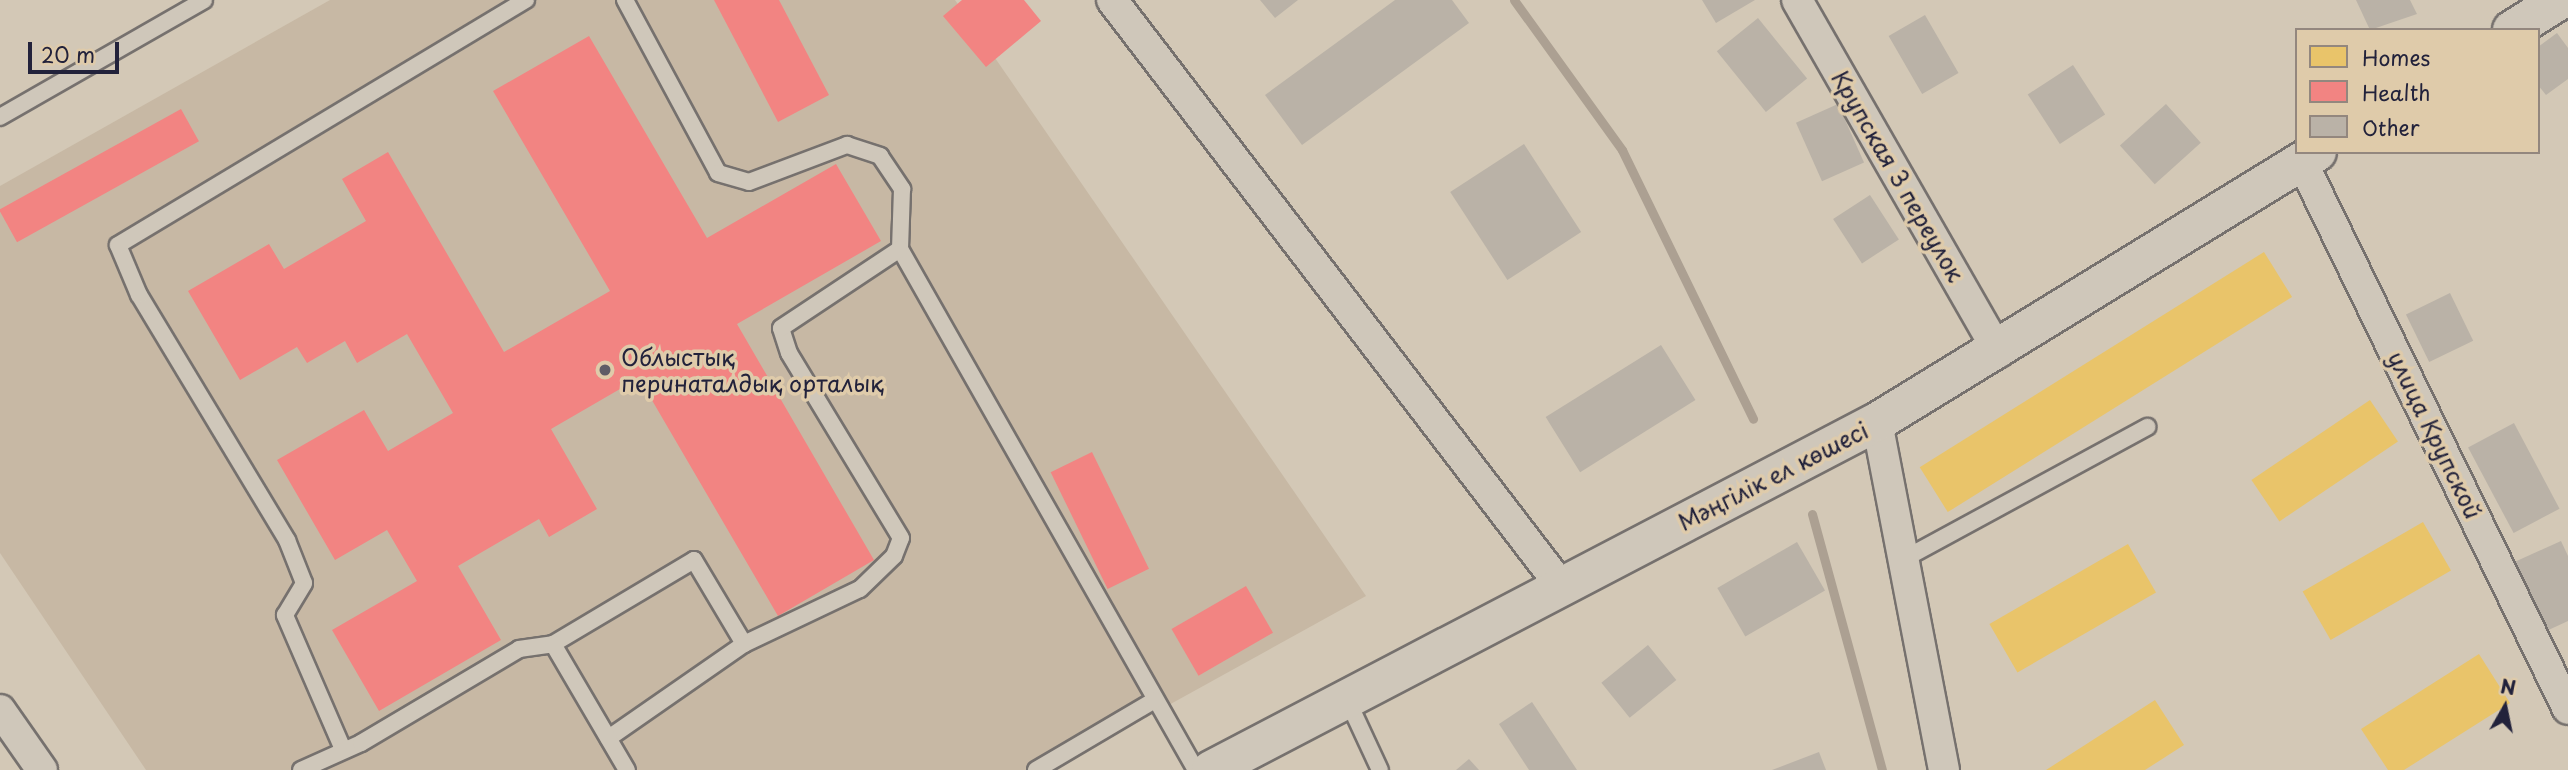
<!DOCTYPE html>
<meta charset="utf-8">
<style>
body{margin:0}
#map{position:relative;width:2568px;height:770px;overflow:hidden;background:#d3c8b6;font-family:"Playpen Sans",sans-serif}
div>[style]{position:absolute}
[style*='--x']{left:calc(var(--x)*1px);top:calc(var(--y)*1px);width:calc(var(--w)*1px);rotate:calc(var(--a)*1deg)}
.built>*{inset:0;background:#c7b8a4}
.homes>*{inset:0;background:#e9c46a;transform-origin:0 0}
.health>*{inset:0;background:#f28482;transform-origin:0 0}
.stream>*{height:9px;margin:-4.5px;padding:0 4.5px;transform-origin:4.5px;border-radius:4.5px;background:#aca092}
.building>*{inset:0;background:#bab2a7;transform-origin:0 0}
.roads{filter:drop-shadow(2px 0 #76716e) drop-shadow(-2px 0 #76716e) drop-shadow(0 2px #76716e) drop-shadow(0 -2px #76716e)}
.lane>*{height:16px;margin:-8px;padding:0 8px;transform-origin:8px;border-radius:8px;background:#cfc7ba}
.street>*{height:30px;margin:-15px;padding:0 15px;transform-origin:15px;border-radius:15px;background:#cfc7ba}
.secondary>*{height:38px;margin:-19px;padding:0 19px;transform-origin:19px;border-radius:19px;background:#cfc7ba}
.dots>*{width:19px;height:19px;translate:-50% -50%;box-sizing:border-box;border:4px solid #dfcbaa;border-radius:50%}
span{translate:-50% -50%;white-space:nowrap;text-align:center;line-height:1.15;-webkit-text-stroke:7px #dfcbaa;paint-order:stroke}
.street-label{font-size:23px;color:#22223b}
.poi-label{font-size:23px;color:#22223b}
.left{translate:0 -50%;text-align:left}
.legend{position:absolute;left:2295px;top:28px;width:245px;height:126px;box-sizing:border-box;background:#dfcbaa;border:2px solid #93877e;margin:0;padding:9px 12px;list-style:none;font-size:21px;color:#22223b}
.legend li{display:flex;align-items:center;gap:14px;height:35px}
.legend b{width:35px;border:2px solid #93877e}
.north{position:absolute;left:2470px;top:672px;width:70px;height:70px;-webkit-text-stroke:5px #dfcbaa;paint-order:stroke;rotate:9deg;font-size:19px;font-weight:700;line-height:28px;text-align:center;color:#22223b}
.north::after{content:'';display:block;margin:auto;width:24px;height:32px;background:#22223b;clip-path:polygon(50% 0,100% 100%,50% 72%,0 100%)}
.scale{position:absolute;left:28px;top:42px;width:91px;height:32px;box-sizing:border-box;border:4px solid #22223b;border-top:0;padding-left:9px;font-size:21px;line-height:24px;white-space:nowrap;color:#22223b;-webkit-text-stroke:5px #dfcbaa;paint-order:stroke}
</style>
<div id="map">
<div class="built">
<div style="clip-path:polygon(330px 0,955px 0,1366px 596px,1051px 770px,146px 770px,0 553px,0 186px)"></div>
</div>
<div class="homes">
<div style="left:2264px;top:252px;width:53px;height:406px;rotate:58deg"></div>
<div style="left:2370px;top:400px;width:50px;height:143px;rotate:56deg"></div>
<div style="left:2423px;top:522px;width:56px;height:139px;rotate:60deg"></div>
<div style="left:2128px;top:544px;width:56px;height:160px;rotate:60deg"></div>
<div style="clip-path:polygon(2479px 654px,2510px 703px,2404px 770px,2388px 770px,2361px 729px)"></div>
<div style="clip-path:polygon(2155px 700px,2184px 745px,2145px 770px,2046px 770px)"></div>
</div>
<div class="health">
<div style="clip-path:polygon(714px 0,779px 0,829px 95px,778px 122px)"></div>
<div style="clip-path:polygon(962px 0,1024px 0,1041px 21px,986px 67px,943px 16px)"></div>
<div style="clip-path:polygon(589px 36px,707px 238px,836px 164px,881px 241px,737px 324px,874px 560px,778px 616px,639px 378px,551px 429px,597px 509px,549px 537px,539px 519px,458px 566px,501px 640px,379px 711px,332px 630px,417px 581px,387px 530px,335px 560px,277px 460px,364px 410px,388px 451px,453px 413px,407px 334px,357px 363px,345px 341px,307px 363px,297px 347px,240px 380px,188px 291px,269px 244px,284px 269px,366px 221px,342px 179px,388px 152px,504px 352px,610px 291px,493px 91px)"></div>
<div style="left:181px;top:109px;width:37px;height:208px;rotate:61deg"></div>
<div style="left:1092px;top:452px;width:130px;height:46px;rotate:64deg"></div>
<div style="left:1246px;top:586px;width:54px;height:86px;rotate:60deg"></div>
</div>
<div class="stream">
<div style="--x:1514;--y:0;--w:185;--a:54.2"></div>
<div style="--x:1622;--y:150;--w:299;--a:64"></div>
<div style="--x:1812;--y:514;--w:265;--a:74.7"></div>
</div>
<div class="building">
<div style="clip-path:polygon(1260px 0,1298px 0,1275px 18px)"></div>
<div style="clip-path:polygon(1395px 0,1452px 0,1469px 23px,1302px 145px,1265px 95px)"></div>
<div style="clip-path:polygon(1702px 0,1755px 0,1716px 23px)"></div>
<div style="clip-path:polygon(2356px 0,2410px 0,2417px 14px,2370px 30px)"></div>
<div style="left:1925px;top:15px;width:67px;height:42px;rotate:60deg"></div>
<div style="left:1758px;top:18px;width:78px;height:53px;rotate:51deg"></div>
<div style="clip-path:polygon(2557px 33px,2568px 48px,2568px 79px,2546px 95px,2538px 85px,2538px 47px)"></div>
<div style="left:2073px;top:65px;width:59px;height:54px;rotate:57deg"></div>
<div style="left:1838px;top:104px;width:64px;height:46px;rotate:66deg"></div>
<div style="left:2166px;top:104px;width:52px;height:62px;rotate:48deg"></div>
<div style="left:1524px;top:144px;width:105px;height:88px;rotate:57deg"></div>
<div style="left:1870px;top:195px;width:53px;height:44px;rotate:57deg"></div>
<div style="left:2450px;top:293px;width:53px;height:49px;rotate:64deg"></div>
<div style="left:1661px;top:345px;width:65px;height:136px;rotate:58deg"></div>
<div style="left:2514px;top:423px;width:97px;height:52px;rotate:62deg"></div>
<div style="clip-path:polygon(2561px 541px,2568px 556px,2568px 621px,2542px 633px,2510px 564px)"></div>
<div style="left:1797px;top:542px;width:56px;height:92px;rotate:60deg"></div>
<div style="left:1648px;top:645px;width:45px;height:60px;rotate:51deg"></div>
<div style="clip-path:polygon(1532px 702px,1577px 770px,1529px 770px,1499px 724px)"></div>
<div style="clip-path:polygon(1819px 752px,1826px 770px,1772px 770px)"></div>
<div style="clip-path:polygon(1469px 759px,1479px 770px,1456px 770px)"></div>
</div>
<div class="roads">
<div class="lane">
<div style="--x:625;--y:0;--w:196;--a:61.7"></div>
<div style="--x:718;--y:173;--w:32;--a:16"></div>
<div style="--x:749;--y:182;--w:105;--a:-20.7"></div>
<div style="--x:847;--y:145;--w:35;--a:18"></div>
<div style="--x:880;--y:156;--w:40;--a:56"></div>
<div style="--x:902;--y:189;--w:60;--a:91.9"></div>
<div style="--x:900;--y:249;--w:599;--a:60.4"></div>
<div style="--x:0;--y:117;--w:235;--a:-29.8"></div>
<div style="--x:1904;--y:559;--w:277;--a:-28.5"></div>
<div style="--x:553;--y:644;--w:164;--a:-30.8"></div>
<div style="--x:694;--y:560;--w:98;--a:59.2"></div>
<div style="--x:744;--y:644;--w:165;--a:145.2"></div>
<div style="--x:744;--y:644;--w:128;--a:-25.4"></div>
<div style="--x:860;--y:589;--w:47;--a:-44.1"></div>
<div style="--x:894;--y:556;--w:19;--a:-69"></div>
<div style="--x:901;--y:538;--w:216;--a:-121.2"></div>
<div style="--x:789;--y:353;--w:26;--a:-108"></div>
<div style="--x:781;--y:328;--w:143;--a:-33.6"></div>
<div style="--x:1347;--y:699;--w:78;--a:65.1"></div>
<div style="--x:342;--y:747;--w:144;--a:-113.4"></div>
<div style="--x:285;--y:615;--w:37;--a:-59"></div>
<div style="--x:304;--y:583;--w:46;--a:-111.6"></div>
<div style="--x:287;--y:540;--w:286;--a:-121.1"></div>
<div style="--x:139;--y:295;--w:54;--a:-112.8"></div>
<div style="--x:118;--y:245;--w:476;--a:-31"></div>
<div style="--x:301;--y:770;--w:66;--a:-24.2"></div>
<div style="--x:361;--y:743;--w:184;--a:-30.7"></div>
<div style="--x:519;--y:649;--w:34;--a:-8"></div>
<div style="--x:553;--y:644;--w:146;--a:59.6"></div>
<div style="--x:1036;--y:770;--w:138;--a:-30.5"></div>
</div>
<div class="street">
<div style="--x:1112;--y:0;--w:738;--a:52.54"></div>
<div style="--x:1797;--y:0;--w:406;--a:60.2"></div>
<div style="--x:2302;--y:162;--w:608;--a:64.07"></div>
<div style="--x:1877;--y:422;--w:354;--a:79.1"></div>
<div style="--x:0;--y:710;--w:73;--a:55"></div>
</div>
<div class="secondary">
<div style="--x:2512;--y:30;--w:57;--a:-32"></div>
<div style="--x:1211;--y:770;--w:751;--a:-27.59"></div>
<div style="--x:1877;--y:422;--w:516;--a:-31.53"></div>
</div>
</div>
<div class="dots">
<div style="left:605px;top:370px;background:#605c66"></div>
</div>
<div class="street-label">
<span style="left:1898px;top:176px;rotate:60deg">Крупская 3 переулок</span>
<span style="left:2435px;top:435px;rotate:64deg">улица Крупской</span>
<span style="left:1773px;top:476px;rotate:-27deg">Мәңгілік ел көшесі</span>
</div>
<div class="poi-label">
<span class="left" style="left:621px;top:370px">Облыстық<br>перинаталдық орталық</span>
</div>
<ul class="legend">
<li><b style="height:19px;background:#e9c46a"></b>Homes</li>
<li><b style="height:19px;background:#f28482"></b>Health</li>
<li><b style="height:19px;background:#bab2a7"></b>Other</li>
</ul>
<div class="north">N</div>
<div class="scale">20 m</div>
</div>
